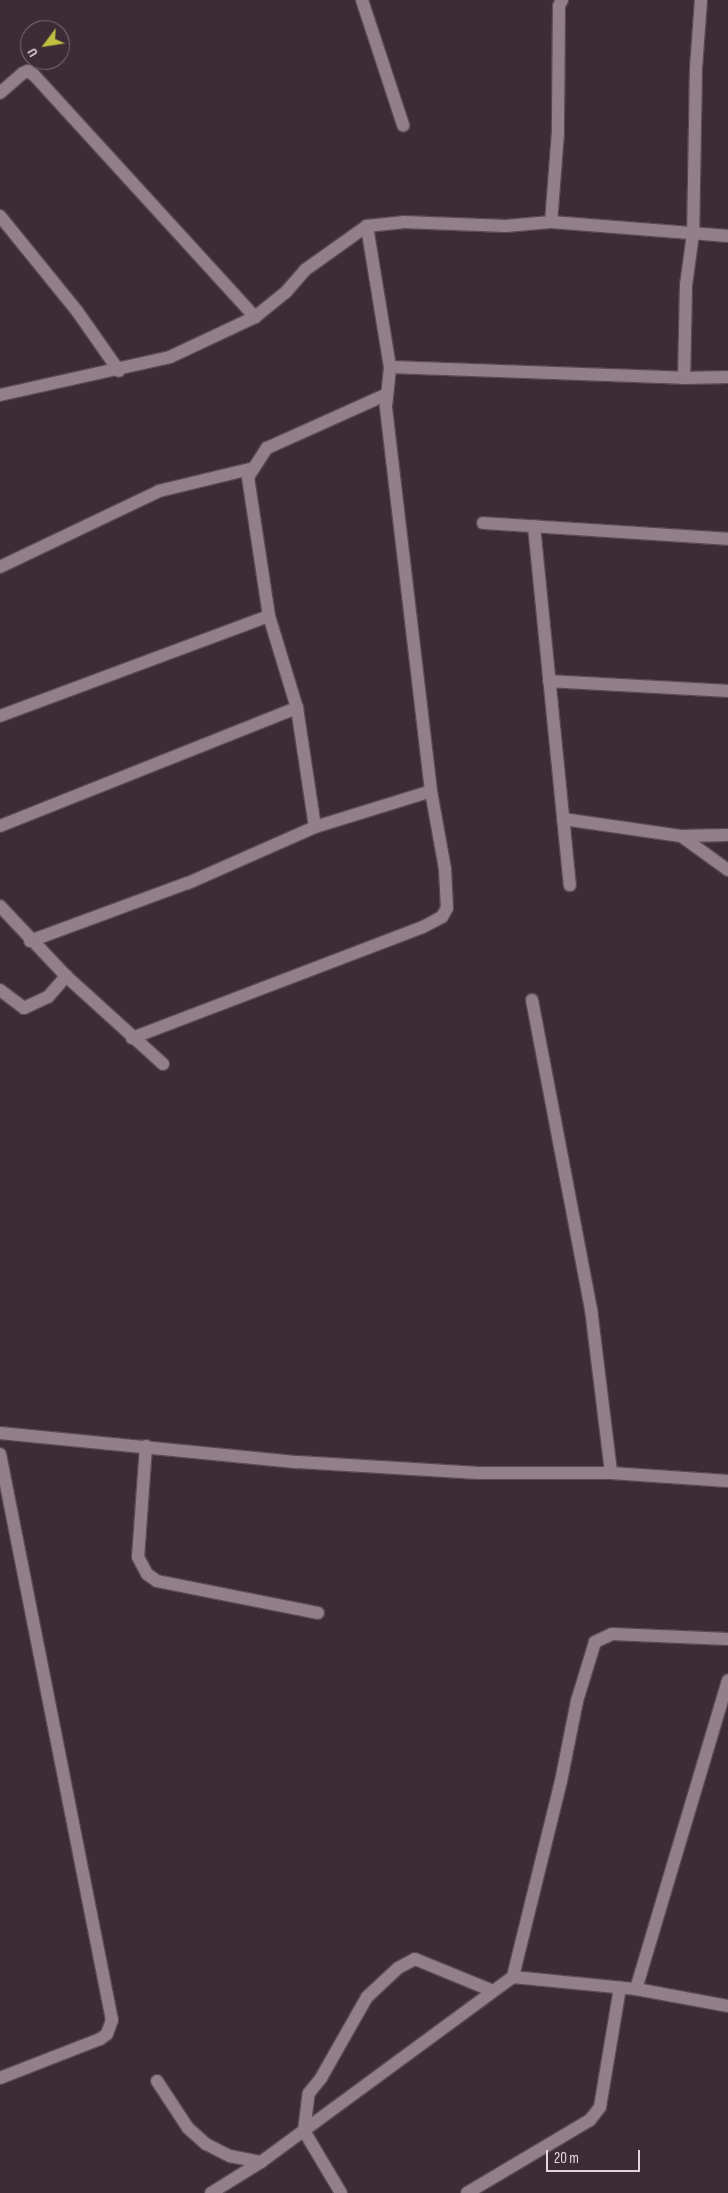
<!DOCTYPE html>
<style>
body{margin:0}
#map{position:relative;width:728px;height:2193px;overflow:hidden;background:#3d2c35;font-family:"Sofia Sans Condensed",sans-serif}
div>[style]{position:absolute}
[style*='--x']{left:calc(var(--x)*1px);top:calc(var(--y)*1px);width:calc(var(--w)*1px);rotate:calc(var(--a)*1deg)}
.roads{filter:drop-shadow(1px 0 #594b52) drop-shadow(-1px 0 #594b52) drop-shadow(0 1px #594b52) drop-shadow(0 -1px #594b52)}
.minor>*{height:12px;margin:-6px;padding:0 6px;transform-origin:6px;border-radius:6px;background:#937f89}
span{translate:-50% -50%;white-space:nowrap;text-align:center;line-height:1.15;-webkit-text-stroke:4.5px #3d2c35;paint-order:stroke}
.north{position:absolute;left:20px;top:20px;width:50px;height:50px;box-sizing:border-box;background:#3d2c35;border:1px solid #7f7078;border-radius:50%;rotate:239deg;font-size:14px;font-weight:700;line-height:20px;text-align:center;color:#e1d6dc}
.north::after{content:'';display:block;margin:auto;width:18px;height:22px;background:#c0be41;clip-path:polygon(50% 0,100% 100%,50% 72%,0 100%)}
.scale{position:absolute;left:546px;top:2150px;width:94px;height:22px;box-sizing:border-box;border:2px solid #e1d6dc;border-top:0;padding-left:6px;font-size:15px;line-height:18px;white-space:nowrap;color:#e1d6dc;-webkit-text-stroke:4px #3d2c35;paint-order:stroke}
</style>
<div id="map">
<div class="roads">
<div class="minor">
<div style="--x:362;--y:0;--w:132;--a:71.8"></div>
<div style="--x:562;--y:0;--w:7;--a:117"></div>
<div style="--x:559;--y:6;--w:126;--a:90.5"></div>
<div style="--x:558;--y:132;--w:90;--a:94.4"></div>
<div style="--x:551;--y:222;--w:178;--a:4.5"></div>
<div style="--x:701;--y:0;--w:68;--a:94.2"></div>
<div style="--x:696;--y:68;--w:166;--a:91"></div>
<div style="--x:693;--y:234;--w:51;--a:97.8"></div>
<div style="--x:686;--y:285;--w:93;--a:91.2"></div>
<div style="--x:684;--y:378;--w:44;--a:-1.3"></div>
<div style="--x:0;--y:93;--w:30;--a:-41"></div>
<div style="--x:23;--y:73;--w:5;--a:-22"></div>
<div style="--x:28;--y:71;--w:7;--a:34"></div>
<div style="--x:34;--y:75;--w:328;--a:47.6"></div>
<div style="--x:0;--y:216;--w:122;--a:51"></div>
<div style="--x:77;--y:311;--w:73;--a:55"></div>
<div style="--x:390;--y:367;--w:294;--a:2.1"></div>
<div style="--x:0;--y:395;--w:174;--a:-12.6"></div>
<div style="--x:170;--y:357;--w:94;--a:-25.2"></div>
<div style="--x:255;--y:317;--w:40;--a:-39"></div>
<div style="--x:286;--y:292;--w:29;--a:-49"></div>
<div style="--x:305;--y:270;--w:76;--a:-35.4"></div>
<div style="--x:367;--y:226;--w:36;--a:-6"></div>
<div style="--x:403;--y:222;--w:103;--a:2.2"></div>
<div style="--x:506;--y:226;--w:45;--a:-5.1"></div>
<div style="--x:483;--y:523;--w:246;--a:3.7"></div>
<div style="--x:534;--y:526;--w:361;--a:84.3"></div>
<div style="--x:0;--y:567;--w:176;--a:-25.5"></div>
<div style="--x:159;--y:491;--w:94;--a:-13.6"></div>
<div style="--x:549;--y:681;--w:179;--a:3.2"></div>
<div style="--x:0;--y:716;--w:287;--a:-20.4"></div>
<div style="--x:563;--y:819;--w:119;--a:8.2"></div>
<div style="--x:681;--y:836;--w:58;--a:35.9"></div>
<div style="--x:0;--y:826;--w:320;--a:-21.7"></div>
<div style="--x:315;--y:827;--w:120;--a:-98.6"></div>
<div style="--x:297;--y:708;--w:96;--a:-106.9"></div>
<div style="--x:269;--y:616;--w:141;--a:-98.6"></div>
<div style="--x:248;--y:477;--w:35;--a:-57"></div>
<div style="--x:267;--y:448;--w:129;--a:-24.2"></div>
<div style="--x:681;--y:836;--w:47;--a:-1.2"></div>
<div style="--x:0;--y:906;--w:96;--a:46.7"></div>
<div style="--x:66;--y:976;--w:131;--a:42.2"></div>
<div style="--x:30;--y:941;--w:168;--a:-20.2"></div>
<div style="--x:188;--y:883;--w:139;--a:-23.8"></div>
<div style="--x:315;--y:827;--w:121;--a:-17.2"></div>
<div style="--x:0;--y:990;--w:30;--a:37"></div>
<div style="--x:24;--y:1008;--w:26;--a:-25"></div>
<div style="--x:48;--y:997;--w:28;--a:-49"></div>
<div style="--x:532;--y:1000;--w:315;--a:79.2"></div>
<div style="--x:591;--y:1309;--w:165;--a:83"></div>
<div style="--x:132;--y:1038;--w:311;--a:-20.9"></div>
<div style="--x:423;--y:927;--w:21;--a:-28"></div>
<div style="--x:442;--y:917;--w:10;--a:-61"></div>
<div style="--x:447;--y:908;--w:39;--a:-93"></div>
<div style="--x:445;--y:869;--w:79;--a:-100.2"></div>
<div style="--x:431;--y:791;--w:388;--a:-96.7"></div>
<div style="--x:386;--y:406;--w:39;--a:-84"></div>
<div style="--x:390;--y:367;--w:143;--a:-99.3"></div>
<div style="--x:0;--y:1433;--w:299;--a:5.6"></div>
<div style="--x:298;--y:1462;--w:181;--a:3.5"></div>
<div style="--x:479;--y:1473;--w:132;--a:0"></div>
<div style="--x:611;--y:1473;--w:117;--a:3.9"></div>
<div style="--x:146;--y:1446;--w:111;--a:94.1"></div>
<div style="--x:138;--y:1557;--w:19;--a:62"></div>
<div style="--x:147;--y:1574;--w:12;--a:35"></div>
<div style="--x:157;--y:1581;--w:164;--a:11.2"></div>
<div style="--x:0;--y:1454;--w:577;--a:78.81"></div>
<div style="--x:112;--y:2020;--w:15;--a:110"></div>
<div style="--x:107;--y:2034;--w:9;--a:144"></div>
<div style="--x:100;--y:2039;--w:107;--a:158.7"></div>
<div style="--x:728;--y:1639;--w:116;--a:-177.5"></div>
<div style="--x:612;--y:1634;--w:19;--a:155"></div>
<div style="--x:595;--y:1642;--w:62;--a:107"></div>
<div style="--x:577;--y:1701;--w:82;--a:101.3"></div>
<div style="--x:561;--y:1781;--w:202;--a:103.8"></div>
<div style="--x:513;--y:1977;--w:124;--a:5.6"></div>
<div style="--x:636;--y:1989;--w:94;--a:10.5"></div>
<div style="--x:636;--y:1989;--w:322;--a:-73.4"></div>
<div style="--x:157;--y:2081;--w:56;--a:56.6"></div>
<div style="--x:188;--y:2128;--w:24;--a:42"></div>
<div style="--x:206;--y:2144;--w:27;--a:27"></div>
<div style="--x:230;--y:2156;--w:32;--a:11"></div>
<div style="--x:211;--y:2193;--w:59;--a:-31.8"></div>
<div style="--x:261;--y:2162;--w:313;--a:-36.3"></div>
<div style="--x:341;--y:2193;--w:72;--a:-120.8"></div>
<div style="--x:304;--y:2131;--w:38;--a:-83"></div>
<div style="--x:309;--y:2093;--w:19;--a:-51"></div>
<div style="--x:321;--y:2078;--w:93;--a:-60.4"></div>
<div style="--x:367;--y:1997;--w:42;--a:-43.1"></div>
<div style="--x:398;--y:1968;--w:19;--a:-28"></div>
<div style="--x:415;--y:1959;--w:84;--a:22.3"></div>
<div style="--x:467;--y:2193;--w:143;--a:-30.7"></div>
<div style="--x:590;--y:2120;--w:16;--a:-52"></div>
<div style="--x:600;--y:2107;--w:121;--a:-80.5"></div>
</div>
</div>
<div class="north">U</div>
<div class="scale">20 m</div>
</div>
